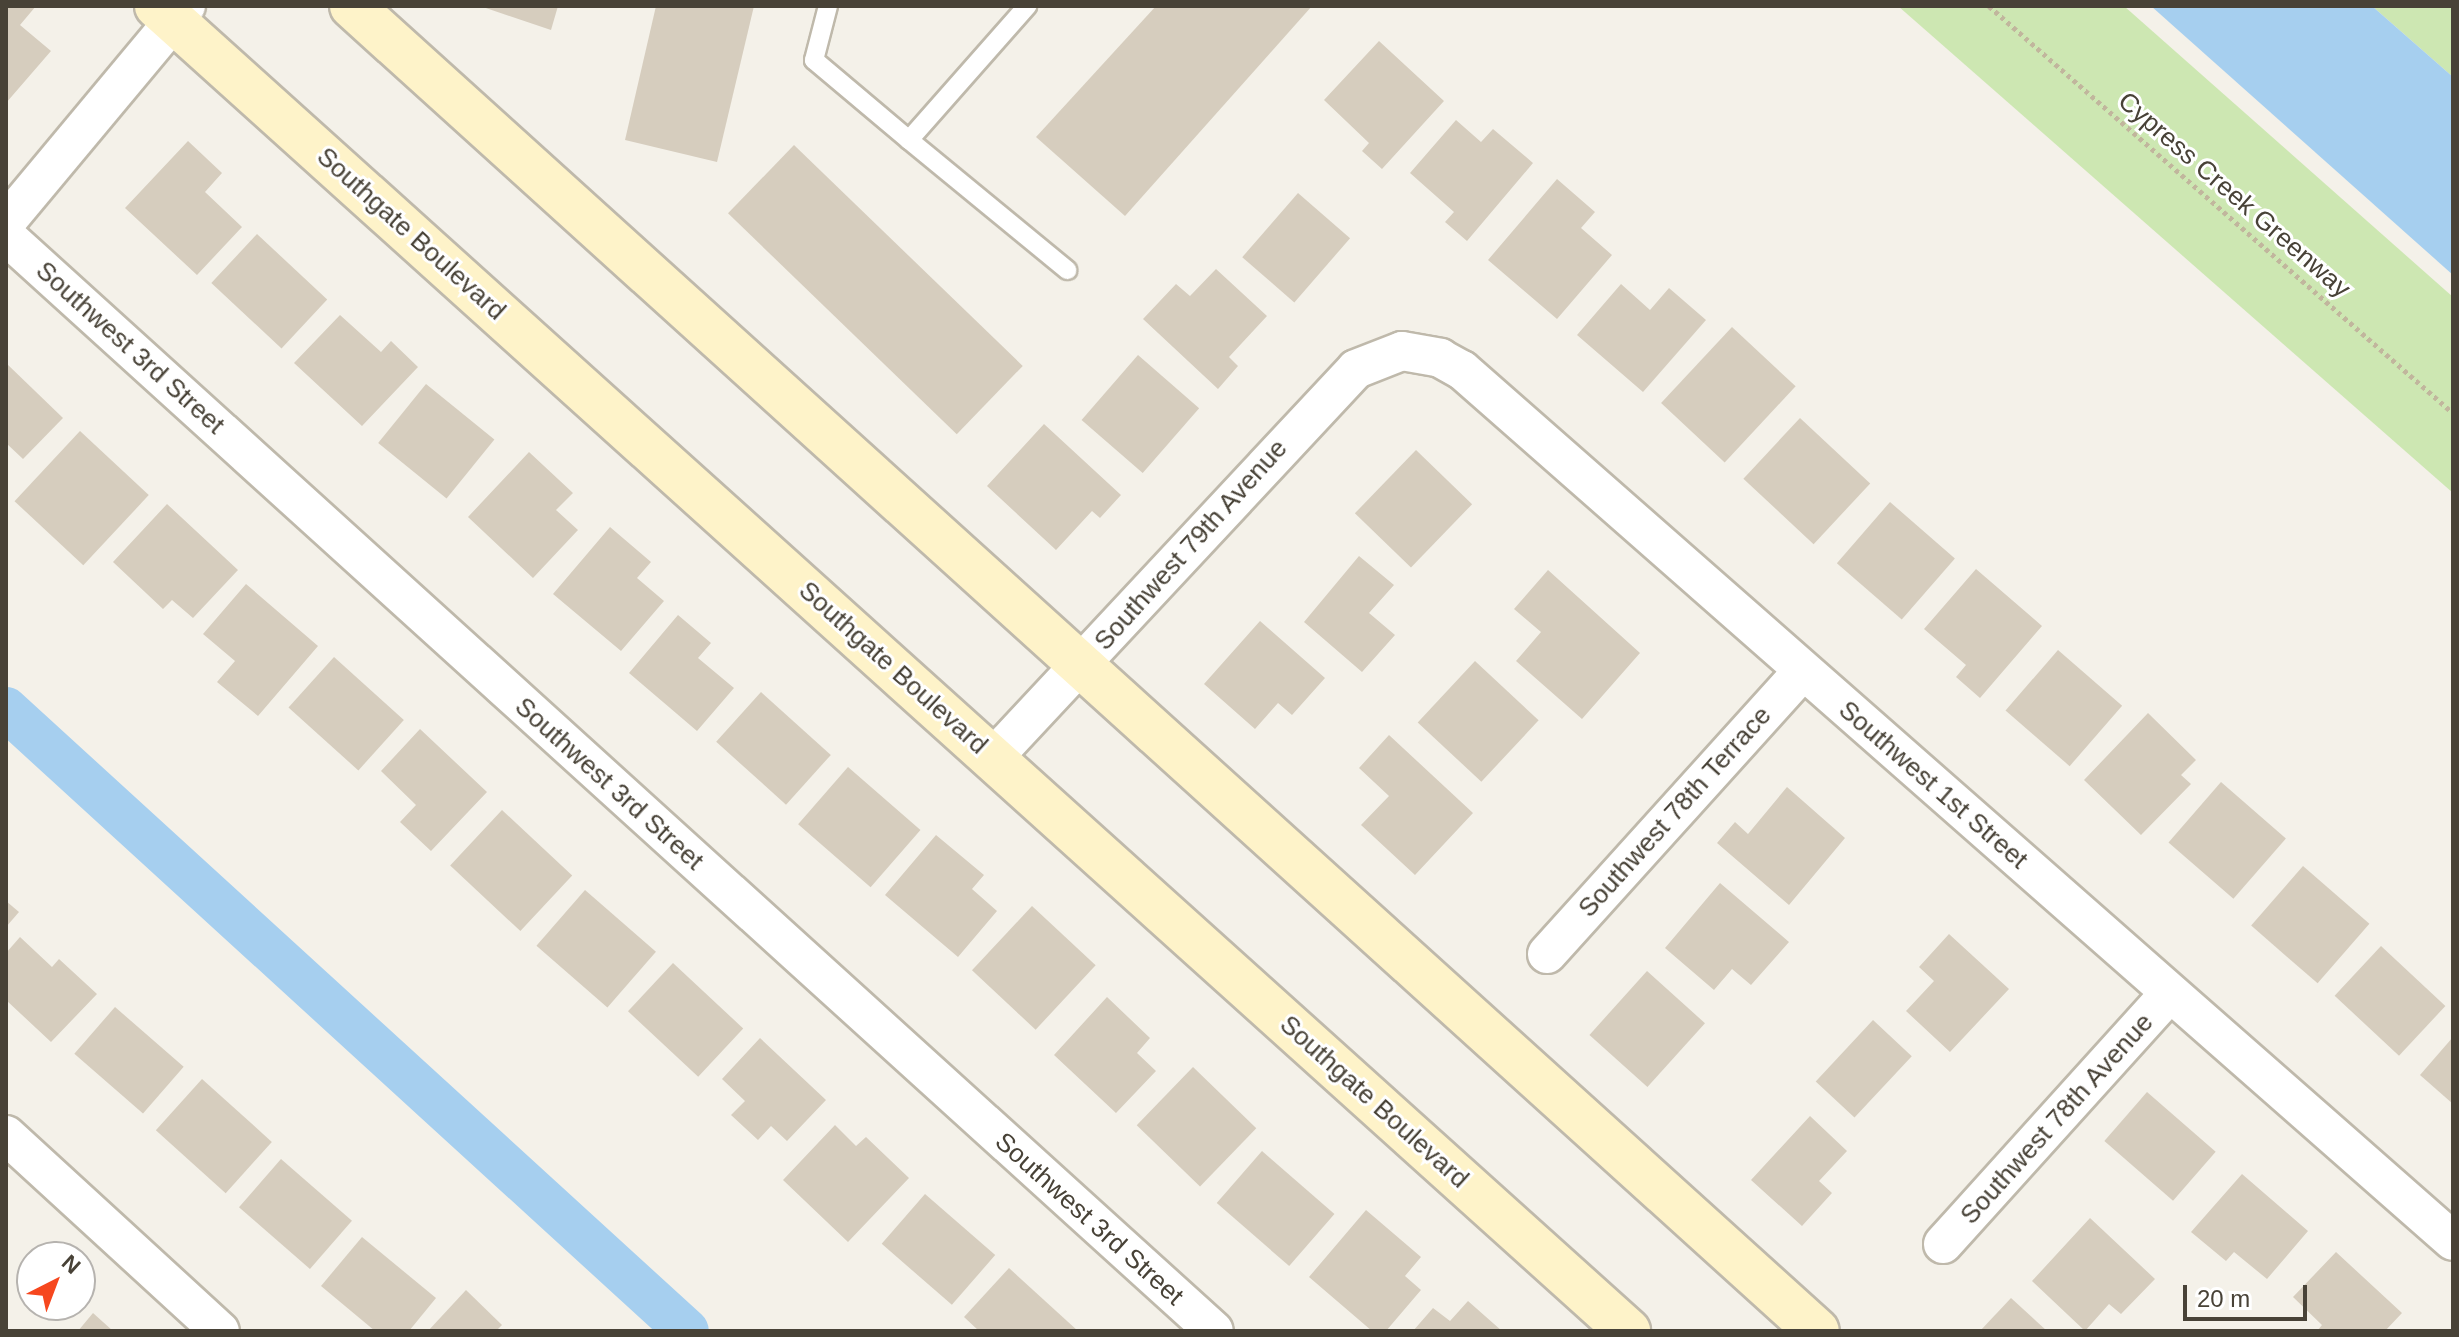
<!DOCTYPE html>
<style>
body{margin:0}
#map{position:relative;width:2459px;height:1337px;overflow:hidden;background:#f4f1e9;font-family:Helvetica,sans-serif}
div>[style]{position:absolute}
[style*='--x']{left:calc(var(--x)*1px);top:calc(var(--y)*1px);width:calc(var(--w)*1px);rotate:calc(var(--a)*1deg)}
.green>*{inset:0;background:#cde7b2}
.water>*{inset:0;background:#a6cfef}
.canal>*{height:44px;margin:-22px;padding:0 22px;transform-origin:22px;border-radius:22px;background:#a6cfef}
.building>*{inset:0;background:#d6cdbe;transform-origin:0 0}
.path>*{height:5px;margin-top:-2.5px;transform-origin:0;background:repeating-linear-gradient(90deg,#c1b69d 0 4px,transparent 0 8px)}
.roads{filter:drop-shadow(2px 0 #bfb9ab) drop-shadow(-2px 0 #bfb9ab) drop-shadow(0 2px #bfb9ab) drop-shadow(0 -2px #bfb9ab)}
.service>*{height:18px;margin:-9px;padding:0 9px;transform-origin:9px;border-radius:9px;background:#fff}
.minor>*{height:38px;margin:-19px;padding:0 19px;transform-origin:19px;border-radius:19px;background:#fff}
.secondary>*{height:44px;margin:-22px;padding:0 22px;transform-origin:22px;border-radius:22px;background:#fef3c9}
span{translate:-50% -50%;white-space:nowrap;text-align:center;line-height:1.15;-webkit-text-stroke:6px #fff;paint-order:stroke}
.street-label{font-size:26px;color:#484237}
.frame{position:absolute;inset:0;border:8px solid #484237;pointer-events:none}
.north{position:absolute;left:16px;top:1241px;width:80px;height:80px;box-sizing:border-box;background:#fff;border:2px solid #b6b3af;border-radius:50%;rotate:42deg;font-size:22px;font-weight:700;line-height:32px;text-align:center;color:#484237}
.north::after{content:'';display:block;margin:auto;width:28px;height:36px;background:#f6471e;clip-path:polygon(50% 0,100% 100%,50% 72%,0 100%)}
.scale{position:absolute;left:2183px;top:1285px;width:124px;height:36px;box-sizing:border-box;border:4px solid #484237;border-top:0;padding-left:10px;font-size:24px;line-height:28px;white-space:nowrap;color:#484237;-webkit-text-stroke:6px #fff;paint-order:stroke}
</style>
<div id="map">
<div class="green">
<div style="clip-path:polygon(1898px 6px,2124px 6px,2453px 297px,2453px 493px)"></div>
<div style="clip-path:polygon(2372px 6px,2453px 6px,2453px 77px)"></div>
</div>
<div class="water">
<div style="clip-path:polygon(2151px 6px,2372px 6px,2453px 77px,2453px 275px)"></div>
</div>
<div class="canal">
<div style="--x:6;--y:709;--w:922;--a:42.41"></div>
</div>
<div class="building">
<div style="clip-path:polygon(6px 6px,36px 6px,20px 25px,51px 51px,6px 103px)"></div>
<div style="clip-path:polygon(480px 6px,558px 6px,551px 30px)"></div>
<div style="clip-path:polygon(656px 6px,754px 6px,717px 162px,625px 140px)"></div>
<div style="clip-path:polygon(1156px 6px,1312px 6px,1125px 216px,1036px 137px)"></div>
<div style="clip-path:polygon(1379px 41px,1444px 101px,1382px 169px,1362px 151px,1369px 143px,1324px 100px)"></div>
<div style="clip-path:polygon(1456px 120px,1481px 142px,1493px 129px,1533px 163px,1467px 241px,1445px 222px,1454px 212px,1410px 173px)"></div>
<div style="clip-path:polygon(188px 141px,222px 173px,205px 192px,242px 227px,197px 275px,125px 208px)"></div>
<div style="left:794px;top:145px;width:318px;height:95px;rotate:44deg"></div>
<div style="clip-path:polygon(1557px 179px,1595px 212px,1581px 228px,1612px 255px,1557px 319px,1488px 260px)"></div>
<div style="left:1298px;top:193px;width:69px;height:85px;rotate:41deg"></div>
<div style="left:257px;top:234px;width:96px;height:67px;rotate:43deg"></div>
<div style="clip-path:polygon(1216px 269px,1267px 316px,1229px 357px,1238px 366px,1218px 389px,1143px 319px,1176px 284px,1190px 296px)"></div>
<div style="clip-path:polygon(1621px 284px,1650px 310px,1669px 288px,1706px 320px,1643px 392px,1577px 335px)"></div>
<div style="clip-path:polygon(340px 315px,381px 352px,391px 341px,418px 367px,362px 426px,294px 363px)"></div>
<div style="left:1732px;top:327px;width:87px;height:104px;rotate:43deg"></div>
<div style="left:1138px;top:355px;width:81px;height:86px;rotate:41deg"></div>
<div style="clip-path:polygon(6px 363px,63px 418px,23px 459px,6px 443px)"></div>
<div style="left:426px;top:384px;width:88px;height:76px;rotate:39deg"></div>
<div style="left:1800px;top:418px;width:96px;height:83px;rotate:43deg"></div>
<div style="clip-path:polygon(1044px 424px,1121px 495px,1100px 518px,1092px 511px,1056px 550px,987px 486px)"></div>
<div style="left:80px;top:431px;width:94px;height:96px;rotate:43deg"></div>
<div style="left:1416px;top:450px;width:78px;height:88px;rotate:44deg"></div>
<div style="clip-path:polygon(529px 452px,573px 493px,556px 510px,578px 530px,533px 578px,468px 517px)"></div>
<div style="left:1890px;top:502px;width:86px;height:81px;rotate:41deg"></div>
<div style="clip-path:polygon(167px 504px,238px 570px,193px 618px,172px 600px,163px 609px,113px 562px)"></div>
<div style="clip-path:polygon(610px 527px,651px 562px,637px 578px,664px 601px,621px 651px,553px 594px)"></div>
<div style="clip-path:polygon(1359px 556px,1394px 585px,1369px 613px,1395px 635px,1362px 672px,1304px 622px)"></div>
<div style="clip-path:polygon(1976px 569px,2042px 626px,1980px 698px,1956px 677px,1966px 665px,1924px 629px)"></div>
<div style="clip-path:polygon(1548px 570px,1640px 653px,1582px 719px,1516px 661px,1541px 632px,1514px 609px)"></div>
<div style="clip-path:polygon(246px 584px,318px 646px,258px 716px,217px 682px,235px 661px,203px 634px)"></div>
<div style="clip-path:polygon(678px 615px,711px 643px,698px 658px,734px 688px,697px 731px,629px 673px)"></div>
<div style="clip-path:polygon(1260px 621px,1325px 678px,1292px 715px,1278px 703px,1255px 729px,1204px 684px)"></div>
<div style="left:2058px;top:650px;width:85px;height:80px;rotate:41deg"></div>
<div style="left:334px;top:657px;width:94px;height:68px;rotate:42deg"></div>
<div style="left:1475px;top:661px;width:87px;height:84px;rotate:43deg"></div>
<div style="left:761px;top:692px;width:94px;height:67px;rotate:42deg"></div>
<div style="clip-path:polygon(2148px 713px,2196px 760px,2181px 775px,2191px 784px,2141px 835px,2084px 780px)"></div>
<div style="clip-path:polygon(420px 729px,487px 792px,431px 851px,400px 822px,416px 805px,381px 771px)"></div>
<div style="clip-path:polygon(1389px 735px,1473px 813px,1415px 875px,1361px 825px,1389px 796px,1359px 768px)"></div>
<div style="left:848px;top:767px;width:96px;height:76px;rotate:41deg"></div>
<div style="left:2221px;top:782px;width:86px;height:80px;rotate:41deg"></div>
<div style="clip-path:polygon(1787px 787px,1845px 838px,1789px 905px,1717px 843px,1735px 822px,1748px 834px)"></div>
<div style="left:502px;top:810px;width:96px;height:76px;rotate:43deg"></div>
<div style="clip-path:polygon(936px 835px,984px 875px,972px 889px,997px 911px,958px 957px,885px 895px)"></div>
<div style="left:2303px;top:866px;width:88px;height:79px;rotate:41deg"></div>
<div style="clip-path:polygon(1720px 883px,1789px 942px,1751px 985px,1732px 969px,1714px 990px,1665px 948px)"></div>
<div style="left:585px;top:890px;width:94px;height:74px;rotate:41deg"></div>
<div style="clip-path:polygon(6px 901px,19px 912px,6px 927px)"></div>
<div style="left:1032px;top:906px;width:87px;height:88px;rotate:43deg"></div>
<div style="clip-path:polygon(1949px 934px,2009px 989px,1950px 1052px,1906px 1011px,1934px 981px,1919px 967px)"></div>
<div style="clip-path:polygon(20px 937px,52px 967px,59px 959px,97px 994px,51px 1042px,6px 1000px,6px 953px)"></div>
<div style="left:2381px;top:946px;width:88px;height:68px;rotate:43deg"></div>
<div style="left:673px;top:963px;width:96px;height:66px;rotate:43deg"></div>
<div style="left:1647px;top:971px;width:78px;height:86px;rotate:42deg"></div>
<div style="clip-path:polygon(1107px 997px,1150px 1038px,1137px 1053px,1156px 1071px,1116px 1113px,1054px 1055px)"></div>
<div style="left:115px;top:1007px;width:91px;height:62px;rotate:41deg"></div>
<div style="left:1873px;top:1020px;width:53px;height:84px;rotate:43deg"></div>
<div style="clip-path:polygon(2453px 1037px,2453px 1104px,2420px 1075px)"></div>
<div style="clip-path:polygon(760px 1038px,826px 1100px,787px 1141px,771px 1126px,758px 1140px,731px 1115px,745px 1101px,722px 1079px)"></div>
<div style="left:1193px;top:1067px;width:88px;height:81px;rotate:44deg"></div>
<div style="left:202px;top:1079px;width:94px;height:69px;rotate:42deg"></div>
<div style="left:2147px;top:1092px;width:91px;height:65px;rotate:41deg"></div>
<div style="clip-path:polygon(1810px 1116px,1847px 1151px,1819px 1181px,1832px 1193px,1802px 1226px,1751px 1180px)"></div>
<div style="clip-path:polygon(835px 1125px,856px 1146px,866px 1137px,909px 1178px,848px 1242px,783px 1180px)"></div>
<div style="left:1262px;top:1151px;width:96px;height:69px;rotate:41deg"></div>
<div style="left:281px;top:1159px;width:94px;height:64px;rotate:41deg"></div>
<div style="clip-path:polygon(2242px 1174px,2308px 1231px,2267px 1279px,2234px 1252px,2226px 1261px,2191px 1232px)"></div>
<div style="left:925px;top:1194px;width:93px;height:66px;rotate:41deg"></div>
<div style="clip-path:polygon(1366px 1210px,1421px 1257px,1405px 1276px,1421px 1290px,1386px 1331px,1372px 1331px,1309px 1277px)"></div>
<div style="clip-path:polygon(2090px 1218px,2155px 1279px,2121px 1314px,2109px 1304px,2085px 1331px,2032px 1281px)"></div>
<div style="clip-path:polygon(362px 1237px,436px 1298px,409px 1331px,375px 1331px,321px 1286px)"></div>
<div style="clip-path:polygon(2336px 1252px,2402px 1313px,2385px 1331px,2317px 1331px,2322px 1325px,2293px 1297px)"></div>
<div style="clip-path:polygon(1009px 1268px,1078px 1331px,979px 1331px,964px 1317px)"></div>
<div style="clip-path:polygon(466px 1290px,502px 1325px,496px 1331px,428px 1331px)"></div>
<div style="clip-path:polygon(2011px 1298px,2047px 1331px,1980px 1331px)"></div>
<div style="clip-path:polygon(1468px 1301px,1502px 1331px,1413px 1331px,1433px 1308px,1450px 1321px)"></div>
<div style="clip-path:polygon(93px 1313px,113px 1331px,78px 1331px)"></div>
</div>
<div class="path">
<div style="--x:1989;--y:6;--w:617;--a:41.26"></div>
</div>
<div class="roads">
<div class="service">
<div style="--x:828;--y:6;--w:56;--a:104.5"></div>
<div style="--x:814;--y:60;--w:124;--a:40.1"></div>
<div style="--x:909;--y:140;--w:179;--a:-48.6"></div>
<div style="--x:909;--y:140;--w:205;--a:39.4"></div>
</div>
<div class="minor">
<div style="--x:6;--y:222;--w:281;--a:-50.2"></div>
<div style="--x:6;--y:236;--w:1630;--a:42.19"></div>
<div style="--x:992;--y:759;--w:533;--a:-46.97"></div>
<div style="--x:1356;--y:369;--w:49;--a:-21.4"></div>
<div style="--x:1402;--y:351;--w:39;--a:10"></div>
<div style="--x:1440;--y:358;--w:25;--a:29"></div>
<div style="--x:1462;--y:370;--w:1319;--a:41.31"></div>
<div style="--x:1547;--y:954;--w:382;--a:-47.9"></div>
<div style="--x:6;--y:1135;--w:290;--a:42.5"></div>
<div style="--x:1943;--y:1244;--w:338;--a:-47.9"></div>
</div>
<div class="secondary">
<div style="--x:157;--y:6;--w:1980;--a:42.01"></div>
<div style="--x:352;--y:6;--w:1975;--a:42.13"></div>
</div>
</div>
<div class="street-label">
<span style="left:2234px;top:195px;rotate:41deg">Cypress Creek Greenway</span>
<span style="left:411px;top:234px;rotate:42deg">Southgate Boulevard</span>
<span style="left:130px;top:348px;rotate:42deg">Southwest 3rd Street</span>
<span style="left:1191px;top:545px;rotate:-48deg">Southwest 79th Avenue</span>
<span style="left:893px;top:668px;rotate:42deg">Southgate Boulevard</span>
<span style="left:609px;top:784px;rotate:42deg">Southwest 3rd Street</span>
<span style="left:1933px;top:785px;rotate:41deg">Southwest 1st Street</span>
<span style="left:1675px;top:812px;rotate:-48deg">Southwest 78th Terrace</span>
<span style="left:1374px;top:1102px;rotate:42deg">Southgate Boulevard</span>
<span style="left:2057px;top:1119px;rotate:-48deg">Southwest 78th Avenue</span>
<span style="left:1089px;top:1219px;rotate:42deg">Southwest 3rd Street</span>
</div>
<div class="frame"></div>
<div class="north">N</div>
<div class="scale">20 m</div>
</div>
